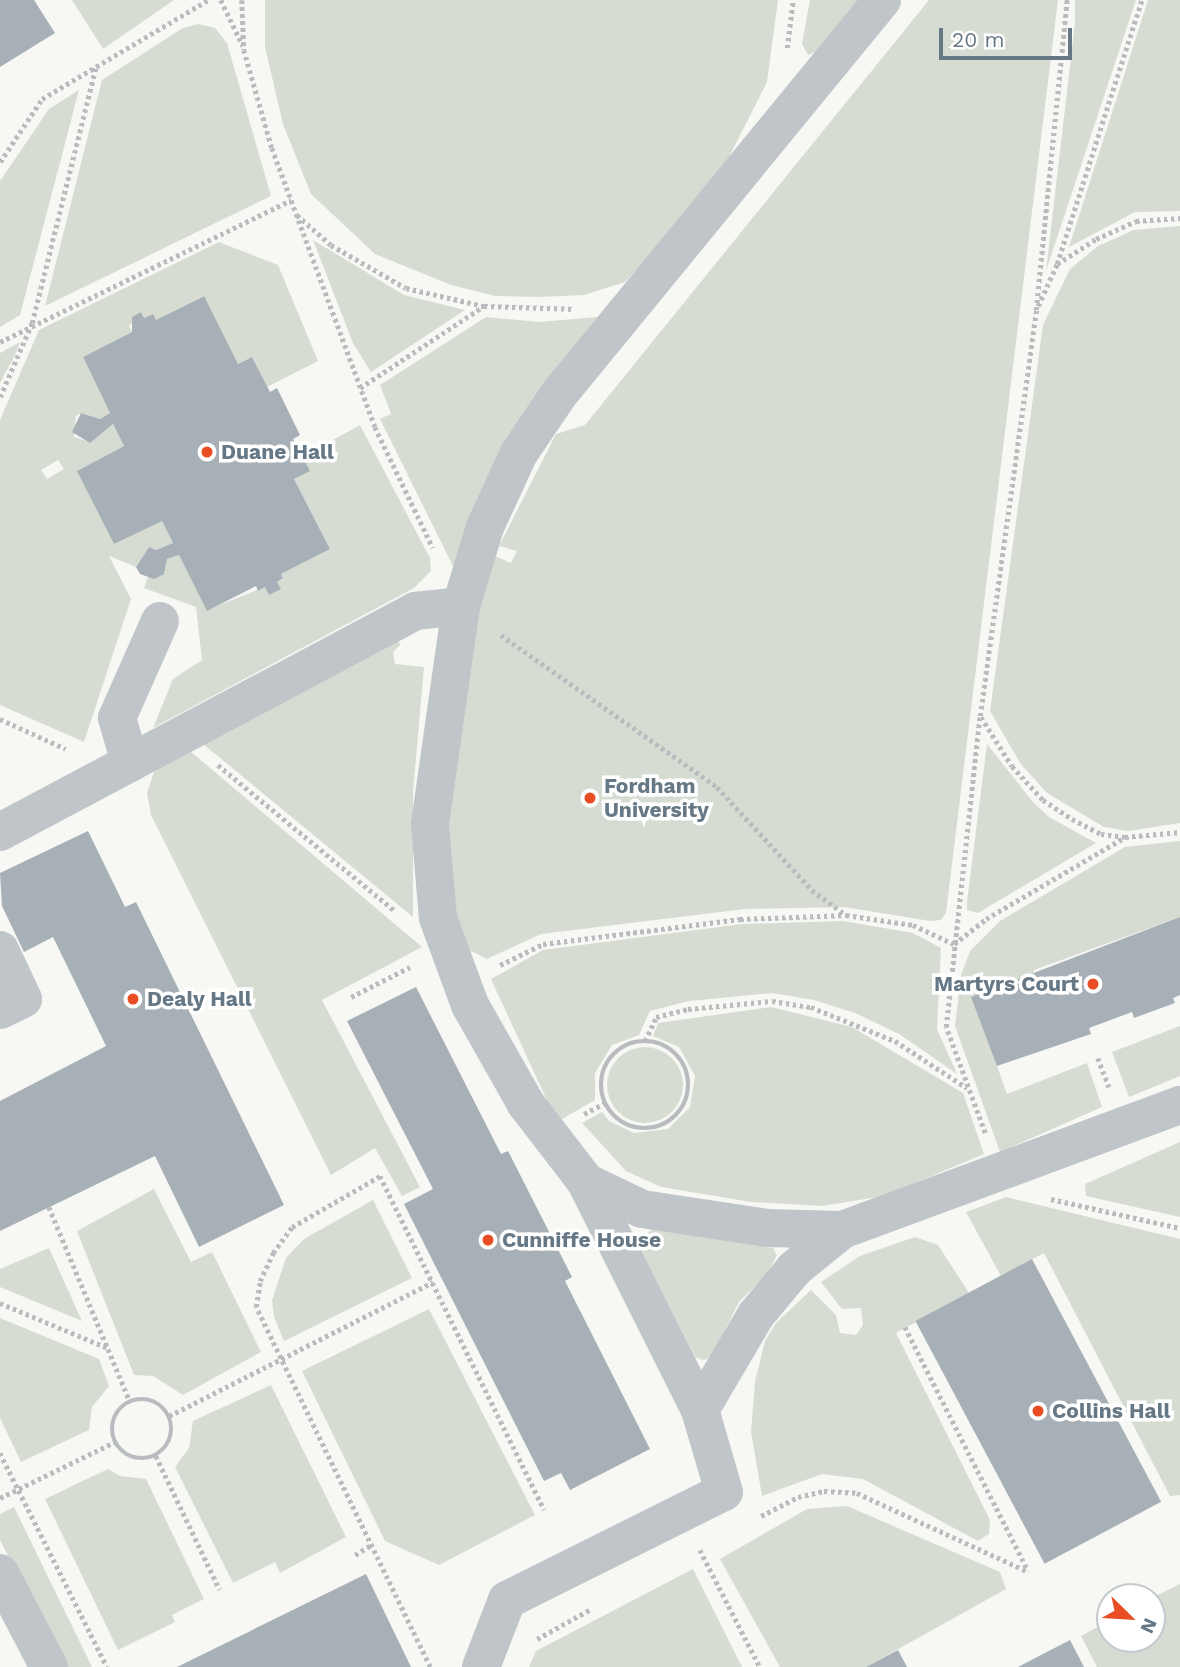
<!DOCTYPE html>
<style>
body{margin:0}
#map{position:relative;width:1180px;height:1667px;overflow:hidden;background:#f7f7f4;font-family:"Work Sans",sans-serif}
div>[style]{position:absolute}
[style*='--x']{left:calc(var(--x)*1px);top:calc(var(--y)*1px);width:calc(var(--w)*1px);rotate:calc(var(--a)*1deg)}
.green>*{inset:0;background:#d7dcd3}
.round{border-radius:50%}
.building>*{inset:0;background:#a7b0b6;transform-origin:0 0}
.path>*{height:4.5px;margin-top:-2.25px;transform-origin:0;background:repeating-linear-gradient(90deg,#b8bcbf 0 3.5px,transparent 0 7px)}
.path>.ring{margin:-2.25px;padding:0;box-sizing:content-box;background:none;border:4.5px solid #b8bcbf;border-radius:50%}
.minor>*{height:38px;margin:-19px;padding:0 19px;transform-origin:19px;border-radius:19px;background:#c0c5c9}
.dots>*{width:19px;height:19px;translate:-50% -50%;box-sizing:border-box;border:4px solid #fff;border-radius:50%}
span{translate:-50% -50%;white-space:nowrap;text-align:center;line-height:1.15;-webkit-text-stroke:7px #fff;paint-order:stroke}
.poi-label{font-size:21px;color:#667886;font-weight:700}
.left{translate:0 -50%;text-align:left}
.right{translate:-100% -50%;text-align:right}
.north{position:absolute;left:1096px;top:1583px;width:70px;height:70px;box-sizing:border-box;background:#fff;border:2px solid #c2c9cf;border-radius:50%;rotate:114deg;font-size:19px;font-weight:700;line-height:28px;text-align:center;color:#667886}
.north::after{content:'';display:block;margin:auto;width:24px;height:32px;background:#e84d24;clip-path:polygon(50% 0,100% 100%,50% 72%,0 100%)}
.scale{position:absolute;left:939px;top:28px;width:133px;height:32px;box-sizing:border-box;border:4px solid #667886;border-top:0;padding-left:9px;font-size:21px;line-height:24px;white-space:nowrap;color:#667886;-webkit-text-stroke:5px #fff;paint-order:stroke}
</style>
<div id="map">
<div class="green">
<div style="clip-path:polygon(72px 0,174px 0,103px 49px)"></div>
<div style="clip-path:polygon(265px 0,778px 0,767px 82px,725px 165px,679px 225px,625px 282px,584px 295px,538px 297px,495px 296px,451px 285px,375px 254px,311px 194px,283px 124px,265px 47px)"></div>
<div style="clip-path:polygon(810px 0,863px 0,819px 50px,808px 55px,802px 44px)"></div>
<div style="clip-path:polygon(929px 0,1058px 0,946px 913px,941px 920px,930px 921px,844px 907px,745px 909px,541px 934px,487px 959px,467px 949px,453px 919px,443px 823px,467px 652px,495px 556px,511px 563px,517px 551px,499px 546px,556px 434px,585px 425px)"></div>
<div style="clip-path:polygon(1075px 0,1136px 0,1046px 271px,1075px 23px)"></div>
<div style="clip-path:polygon(1148px 0,1180px 0,1180px 211px,1135px 212px,1069px 247px)"></div>
<div style="clip-path:polygon(198px 24px,215px 28px,227px 43px,271px 196px,45px 306px,102px 80px,183px 28px)"></div>
<div style="clip-path:polygon(79px 90px,20px 315px,0 327px,0 181px,49px 109px)"></div>
<div style="clip-path:polygon(1180px 226px,1180px 823px,1128px 831px,1104px 827px,1047px 793px,1020px 763px,990px 711px,1043px 325px,1070px 269px,1098px 246px,1134px 230px)"></div>
<div style="clip-path:polygon(313px 240px,404px 295px,465px 310px,371px 372px,353px 343px)"></div>
<div style="clip-path:polygon(evenodd,219px 242px,278px 265px,318px 361px,267px 387px,252px 357px,238px 364px,203px 296px,156px 320px,153px 314px,144px 318px,141px 312px,129px 326px,132px 332px,83px 357px,110px 413px,100px 419px,81px 413px,76px 416px,74px 437px,90px 442px,113px 424px,124px 446px,77px 471px,162px 521px,173px 543px,156px 550px,149px 547px,136px 567px,109px 556px,131px 599px,84px 742px,0 705px,0 420px,39px 330px,219px 242px,58px 460px,64px 469px,47px 479px,41px 470px,58px 460px)"></div>
<div style="clip-path:polygon(609px 316px,456px 572px,380px 419px,391px 414px,380px 385px,486px 317px,539px 322px)"></div>
<div style="clip-path:polygon(20px 342px,15px 355px,0 383px,0 353px)"></div>
<div style="clip-path:polygon(360px 425px,430px 558px,431px 571px,414px 588px,153px 728px,173px 679px,202px 660px,196px 607px,144px 588px,148px 577px,164px 574px,167px 559px,179px 555px,207px 610px,277px 582px,283px 578px,281px 574px,330px 549px,294px 479px,302px 457px)"></div>
<div style="clip-path:polygon(396px 633px,400px 645px,393px 652px,395px 664px,424px 667px,413px 791px,413px 917px,197px 739px)"></div>
<div style="clip-path:polygon(987px 744px,1033px 802px,1049px 817px,1096px 843px,978px 913px,967px 910px,967px 902px)"></div>
<div style="clip-path:polygon(190px 751px,422px 947px,322px 1000px,420px 1187px,402px 1196px,375px 1148px,331px 1175px,151px 815px,147px 793px,154px 772px,170px 759px)"></div>
<div style="clip-path:polygon(1180px 841px,1180px 917px,1034px 970px,997px 1066px,1007px 1094px,1087px 1063px,1102px 1107px,1000px 1152px,955px 1026px,961px 975px,970px 951px,1000px 921px,1125px 847px)"></div>
<div style="clip-path:polygon(843px 921px,913px 933px,941px 948px,937px 1029px,957px 1074px,899px 1034px,855px 1013px,814px 1000px,772px 993px,689px 1001px,650px 1011px,639px 1035px,612px 1045px,595px 1073px,595px 1100px,557px 1122px,491px 979px,543px 950px,742px 924px)"></div>
<div style="clip-path:polygon(771px 1007px,852px 1027px,963px 1093px,984px 1154px,884px 1196px,822px 1206px,751px 1202px,661px 1187px,626px 1171px,582px 1123px,602px 1112px,609px 1121px,634px 1133px,668px 1129px,690px 1107px,695px 1076px,679px 1047px,653px 1036px,658px 1023px)"></div>
<div style="clip-path:polygon(1180px 1026px,1180px 1076px,1129px 1097px,1112px 1052px)"></div>
<div class="round" style="left:607px;top:1047px;width:76px;height:76px"></div>
<div style="clip-path:polygon(1180px 1142px,1180px 1217px,1086px 1196px,1085px 1184px)"></div>
<div style="clip-path:polygon(154px 1189px,191px 1262px,212px 1252px,261px 1352px,183px 1395px,153px 1376px,134px 1375px,77px 1231px)"></div>
<div style="clip-path:polygon(1006px 1197px,1180px 1239px,1180px 1495px,1170px 1496px,1044px 1253px,1001px 1276px,966px 1212px)"></div>
<div style="clip-path:polygon(373px 1200px,412px 1278px,284px 1341px,274px 1317px,272px 1300px,286px 1258px,304px 1239px)"></div>
<div style="clip-path:polygon(654px 1228px,773px 1248px,777px 1255px,767px 1274px,739px 1302px,712px 1356px,704px 1360px,695px 1357px,641px 1250px,638px 1241px)"></div>
<div style="clip-path:polygon(915px 1237px,938px 1245px,969px 1293px,896px 1333px,990px 1520px,989px 1534px,978px 1541px,863px 1479px,822px 1474px,762px 1496px,751px 1432px,755px 1382px,765px 1341px,776px 1323px,811px 1290px,836px 1315px,840px 1333px,856px 1335px,863px 1325px,861px 1308px,842px 1309px,821px 1282px,860px 1256px)"></div>
<div style="clip-path:polygon(49px 1248px,82px 1321px,0 1287px,0 1269px)"></div>
<div style="clip-path:polygon(429px 1309px,535px 1515px,439px 1565px,385px 1541px,302px 1371px)"></div>
<div style="clip-path:polygon(0 1318px,99px 1359px,109px 1386px,92px 1407px,89px 1430px,21px 1462px,0 1418px)"></div>
<div style="clip-path:polygon(271px 1385px,346px 1537px,280px 1573px,275px 1562px,233px 1583px,175px 1467px,189px 1448px,193px 1421px)"></div>
<div style="clip-path:polygon(108px 1469px,120px 1476px,146px 1479px,204px 1599px,172px 1615px,175px 1622px,118px 1650px,45px 1499px)"></div>
<div style="clip-path:polygon(847px 1506px,1000px 1572px,1006px 1589px,866px 1667px,780px 1667px,720px 1559px,807px 1509px)"></div>
<div style="clip-path:polygon(14px 1507px,92px 1667px,64px 1667px,0 1540px,0 1514px)"></div>
<div style="clip-path:polygon(693px 1569px,742px 1667px,529px 1667px,536px 1651px)"></div>
<div style="clip-path:polygon(1180px 1584px,1180px 1667px,1097px 1667px,1081px 1636px,1110px 1620px,1110px 1639px,1152px 1639px,1152px 1598px)"></div>
</div>
<div class="building">
<div style="clip-path:polygon(0 0,34px 0,55px 33px,0 67px)"></div>
<div style="clip-path:polygon(204px 296px,238px 364px,252px 357px,270px 392px,277px 388px,300px 435px,293px 439px,310px 471px,294px 479px,330px 549px,281px 574px,283px 578px,277px 582px,281px 589px,269px 595px,265px 587px,258px 591px,256px 586px,207px 611px,179px 555px,167px 559px,164px 574px,154px 579px,140px 574px,136px 567px,149px 547px,156px 550px,173px 543px,162px 521px,114px 544px,77px 471px,124px 446px,113px 424px,90px 443px,72px 432px,81px 413px,100px 419px,110px 413px,83px 357px,132px 332px,132px 317px,141px 312px,144px 318px,153px 314px,156px 320px)"></div>
<div style="clip-path:polygon(88px 831px,125px 907px,136px 902px,284px 1205px,199px 1247px,155px 1156px,0 1231px,0 1101px,106px 1046px,53px 937px,24px 952px,2px 906px,0 873px)"></div>
<div style="clip-path:polygon(1180px 917px,1180px 995px,1173px 998px,1175px 1003px,1134px 1018px,1132px 1012px,1089px 1028px,1091px 1034px,997px 1066px,971px 997px)"></div>
<div style="clip-path:polygon(416px 987px,501px 1154px,508px 1151px,572px 1277px,565px 1281px,650px 1449px,570px 1490px,561px 1473px,544px 1481px,404px 1204px,433px 1189px,347px 1021px)"></div>
<div style="left:1032px;top:1259px;width:275px;height:132px;rotate:62deg"></div>
<div style="clip-path:polygon(366px 1574px,411px 1667px,177px 1667px)"></div>
<div style="clip-path:polygon(1070px 1640px,1084px 1667px,1018px 1667px)"></div>
<div style="clip-path:polygon(898px 1650px,907px 1667px,866px 1667px)"></div>
</div>
<div class="path">
<div style="--x:221;--y:0;--w:51;--a:64.4"></div>
<div style="--x:242;--y:0;--w:50;--a:87.7"></div>
<div style="--x:244;--y:50;--w:102;--a:74.1"></div>
<div style="--x:272;--y:148;--w:297;--a:69.7"></div>
<div style="--x:375;--y:427;--w:134;--a:64.4"></div>
<div style="--x:787;--y:48;--w:48;--a:-82.9"></div>
<div style="--x:0;--y:162;--w:76;--a:-56.3"></div>
<div style="--x:42;--y:99;--w:193;--a:-30.8"></div>
<div style="--x:297;--y:215;--w:45;--a:41.4"></div>
<div style="--x:331;--y:245;--w:86;--a:29.8"></div>
<div style="--x:406;--y:288;--w:80;--a:13"></div>
<div style="--x:484;--y:306;--w:91;--a:1.9"></div>
<div style="--x:1057;--y:264;--w:277;--a:-72.2"></div>
<div style="--x:1038;--y:306;--w:46;--a:-65.7"></div>
<div style="--x:1057;--y:264;--w:46;--a:-32.7"></div>
<div style="--x:1096;--y:239;--w:44;--a:-24.2"></div>
<div style="--x:1136;--y:221;--w:44;--a:-3.9"></div>
<div style="--x:0;--y:342;--w:324;--a:-26"></div>
<div style="--x:360;--y:388;--w:149;--a:-33.5"></div>
<div style="--x:0;--y:397;--w:81;--a:-66.6"></div>
<div style="--x:32;--y:323;--w:264;--a:-76"></div>
<div style="--x:501;--y:635;--w:264;--a:35.1"></div>
<div style="--x:717;--y:787;--w:140;--a:47.3"></div>
<div style="--x:812;--y:890;--w:42;--a:36.3"></div>
<div style="--x:981;--y:717;--w:58;--a:57.7"></div>
<div style="--x:1012;--y:766;--w:46;--a:47.6"></div>
<div style="--x:1043;--y:800;--w:35;--a:33"></div>
<div style="--x:1072;--y:819;--w:33;--a:27"></div>
<div style="--x:1101;--y:834;--w:24;--a:7"></div>
<div style="--x:1125;--y:837;--w:55;--a:-5.2"></div>
<div style="--x:0;--y:719;--w:72;--a:24.4"></div>
<div style="--x:218;--y:765;--w:229;--a:39.5"></div>
<div style="--x:500;--y:965;--w:48;--a:-26"></div>
<div style="--x:543;--y:944;--w:199;--a:-7.2"></div>
<div style="--x:740;--y:919;--w:106;--a:-2.2"></div>
<div style="--x:846;--y:915;--w:68;--a:8.5"></div>
<div style="--x:913;--y:925;--w:45;--a:24.9"></div>
<div style="--x:954;--y:944;--w:41;--a:-38"></div>
<div style="--x:986;--y:919;--w:161;--a:-30.5"></div>
<div style="--x:351;--y:997;--w:66;--a:-27"></div>
<div style="--x:645;--y:1041;--w:26;--a:-65"></div>
<div style="--x:656;--y:1017;--w:33;--a:-14"></div>
<div style="--x:688;--y:1009;--w:84;--a:-5.4"></div>
<div style="--x:772;--y:1001;--w:39;--a:9"></div>
<div style="--x:811;--y:1007;--w:91;--a:22"></div>
<div style="--x:895;--y:1041;--w:86;--a:33.1"></div>
<div class="ring" style="left:601px;top:1041px;width:83.5px;height:83.5px"></div>
<div style="--x:1098;--y:1058;--w:31;--a:69"></div>
<div style="--x:584;--y:1114;--w:24;--a:-28"></div>
<div style="--x:985;--y:1133;--w:113;--a:-110.2"></div>
<div style="--x:946;--y:1027;--w:313;--a:-83.8"></div>
<div style="--x:980;--y:716;--w:410;--a:-82.1"></div>
<div style="--x:1036;--y:310;--w:312;--a:-84.3"></div>
<div style="--x:1051;--y:1199;--w:132;--a:12.7"></div>
<div style="--x:49;--y:1207;--w:211;--a:67.4"></div>
<div style="--x:0;--y:1303;--w:117;--a:22.6"></div>
<div style="--x:905;--y:1327;--w:273;--a:63.2"></div>
<div class="ring" style="left:112px;top:1399px;width:55.5px;height:55.5px"></div>
<div style="--x:169;--y:1416;--w:296;--a:-26.9"></div>
<div style="--x:0;--y:1453;--w:239;--a:63.4"></div>
<div style="--x:156;--y:1456;--w:148;--a:64.5"></div>
<div style="--x:0;--y:1498;--w:128;--a:-26"></div>
<div style="--x:761;--y:1516;--w:42;--a:-27.2"></div>
<div style="--x:798;--y:1497;--w:27;--a:-13"></div>
<div style="--x:824;--y:1491;--w:33;--a:3"></div>
<div style="--x:857;--y:1493;--w:189;--a:24.7"></div>
<div style="--x:700;--y:1550;--w:131;--a:62.9"></div>
<div style="--x:355;--y:1555;--w:19;--a:-32"></div>
<div style="--x:537;--y:1639;--w:62;--a:-29.1"></div>
<div style="--x:430;--y:1667;--w:400;--a:-115.8"></div>
<div style="--x:256;--y:1307;--w:26;--a:-81"></div>
<div style="--x:260;--y:1281;--w:31;--a:-65"></div>
<div style="--x:273;--y:1253;--w:32;--a:-54"></div>
<div style="--x:292;--y:1227;--w:102;--a:-30.1"></div>
<div style="--x:380;--y:1176;--w:372;--a:63.8"></div>
</div>
<div class="minor">
<div style="--x:882;--y:0;--w:509;--a:129.34"></div>
<div style="--x:559;--y:394;--w:71;--a:124.1"></div>
<div style="--x:519;--y:453;--w:81;--a:114.7"></div>
<div style="--x:485;--y:527;--w:83;--a:106.9"></div>
<div style="--x:461;--y:606;--w:221;--a:98.1"></div>
<div style="--x:430;--y:825;--w:93;--a:85.1"></div>
<div style="--x:438;--y:918;--w:93;--a:69.8"></div>
<div style="--x:470;--y:1005;--w:114;--a:60.5"></div>
<div style="--x:526;--y:1104;--w:98;--a:52.4"></div>
<div style="--x:586;--y:1182;--w:62;--a:25.7"></div>
<div style="--x:642;--y:1209;--w:126;--a:8.6"></div>
<div style="--x:767;--y:1228;--w:75;--a:1.5"></div>
<div style="--x:842;--y:1230;--w:360;--a:-20.3"></div>
<div style="--x:130;--y:763;--w:47;--a:-106.1"></div>
<div style="--x:117;--y:718;--w:106;--a:-66.1"></div>
<div style="--x:0;--y:832;--w:470;--a:-28"></div>
<div style="--x:415;--y:611;--w:46;--a:-6.2"></div>
<div style="--x:0;--y:950;--w:54;--a:64.9"></div>
<div style="--x:23;--y:999;--w:25;--a:154"></div>
<div style="--x:700;--y:1410;--w:110;--a:-59.5"></div>
<div style="--x:756;--y:1315;--w:60;--a:-50.4"></div>
<div style="--x:794;--y:1269;--w:62;--a:-39.1"></div>
<div style="--x:0;--y:1573;--w:106;--a:62.5"></div>
<div style="--x:481;--y:1667;--w:72;--a:-68.8"></div>
<div style="--x:507;--y:1600;--w:242;--a:-26.5"></div>
<div style="--x:724;--y:1492;--w:85;--a:-106.3"></div>
<div style="--x:700;--y:1410;--w:255;--a:-116.6"></div>
</div>
<div class="dots">
<div style="left:207px;top:452px;background:#e84d24"></div>
<div style="left:590px;top:798px;background:#e84d24"></div>
<div style="left:1093px;top:984px;background:#e84d24"></div>
<div style="left:133px;top:999px;background:#e84d24"></div>
<div style="left:488px;top:1240px;background:#e84d24"></div>
<div style="left:1038px;top:1411px;background:#e84d24"></div>
</div>
<div class="poi-label">
<span class="left" style="left:221px;top:452px">Duane Hall</span>
<span class="left" style="left:604px;top:798px">Fordham<br>University</span>
<span class="right" style="left:1079px;top:984px">Martyrs Court</span>
<span class="left" style="left:147px;top:999px">Dealy Hall</span>
<span class="left" style="left:502px;top:1240px">Cunniffe House</span>
<span class="left" style="left:1052px;top:1411px">Collins Hall</span>
</div>
<div class="north">N</div>
<div class="scale">20 m</div>
</div>
